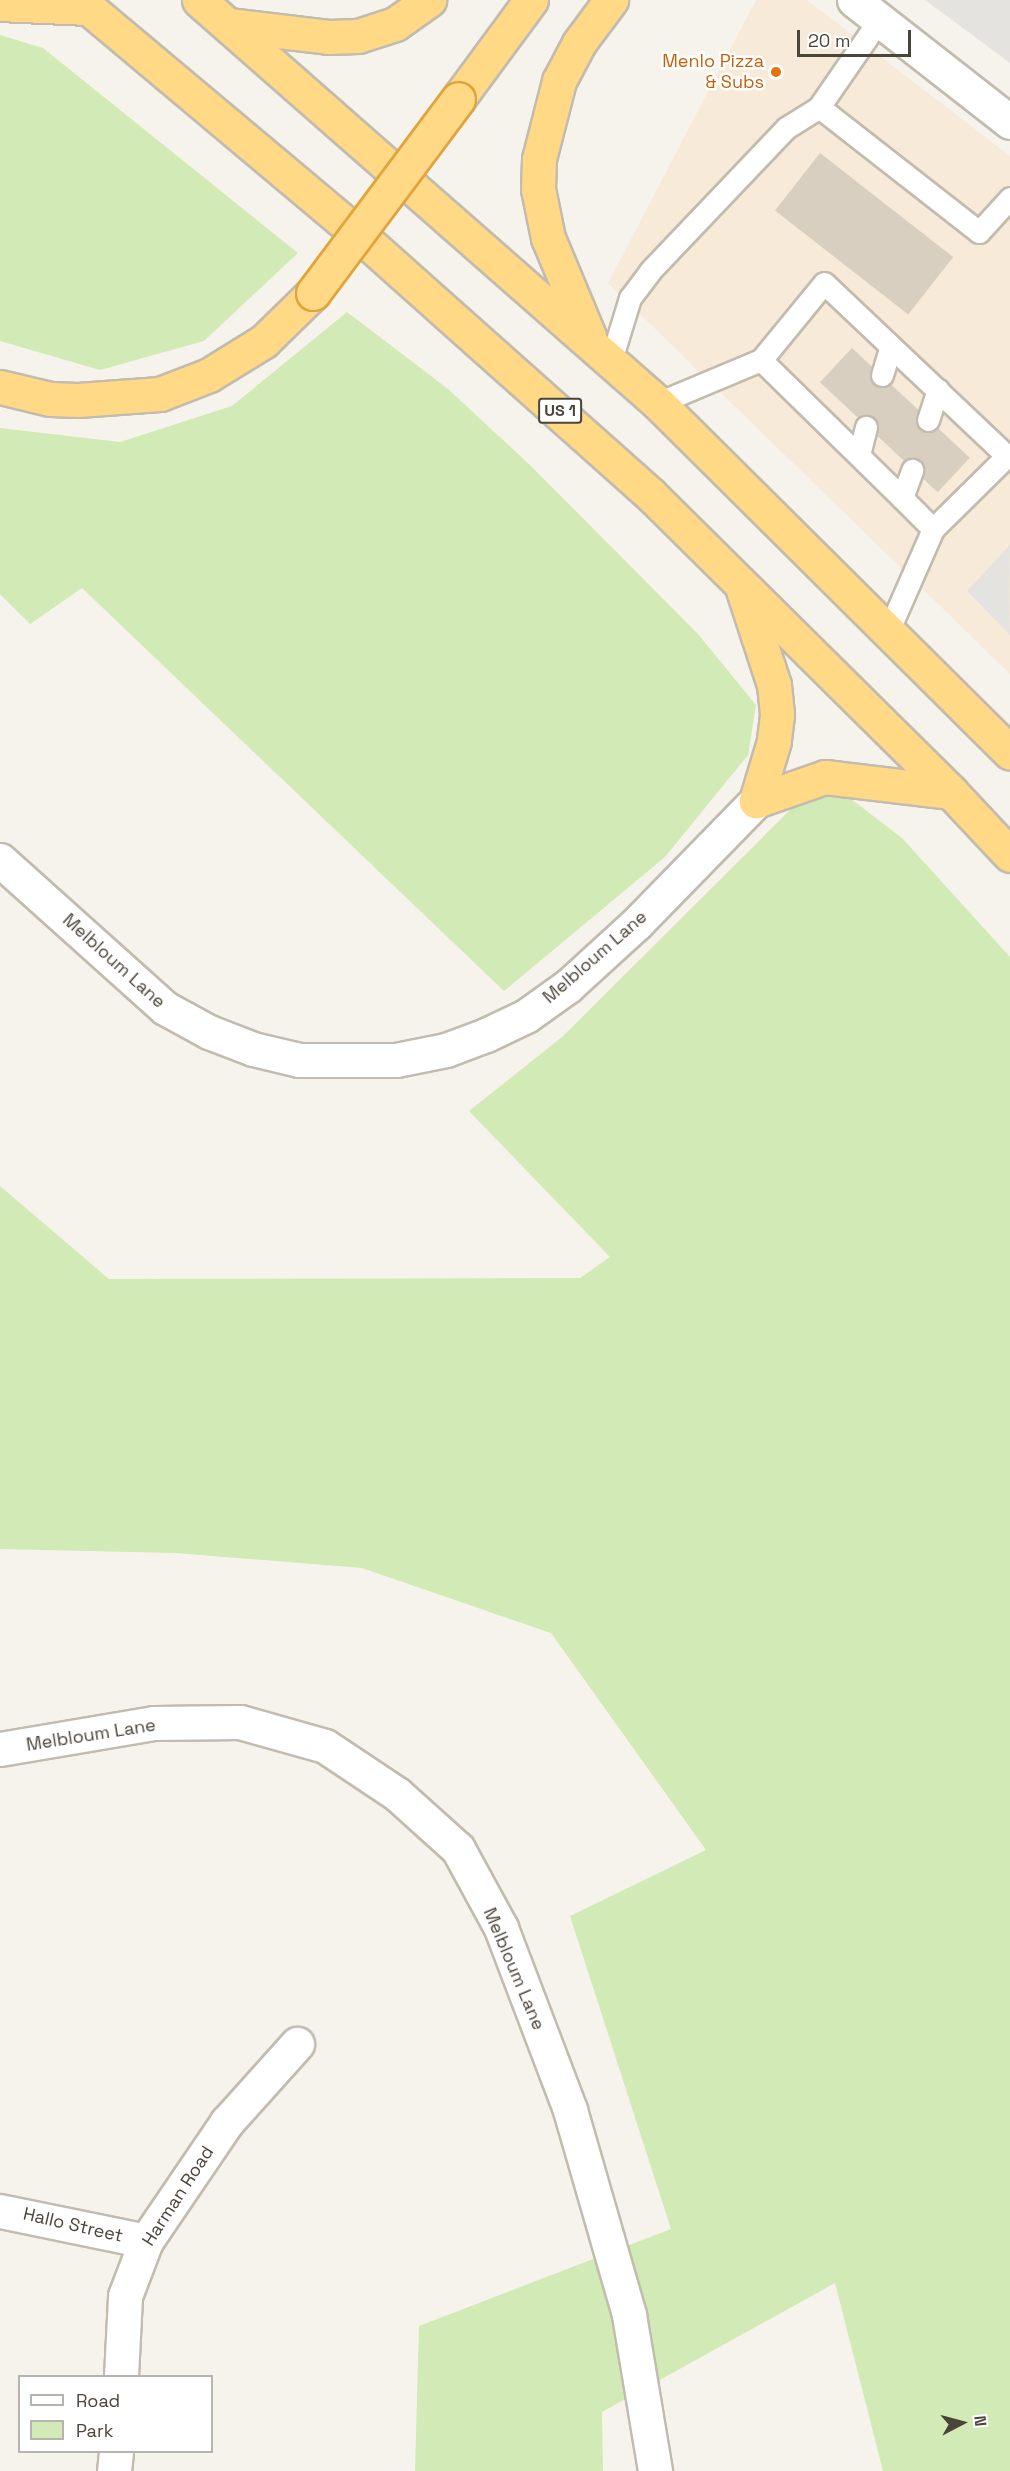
<!DOCTYPE html>
<style>
body{margin:0}
#map{position:relative;width:1010px;height:2471px;overflow:hidden;background:#f6f3ec;font-family:"Space Grotesk",sans-serif}
div>[style]{position:absolute}
[style*='--x']{left:calc(var(--x)*1px);top:calc(var(--y)*1px);width:calc(var(--w)*1px);rotate:calc(var(--a)*1deg)}
.commercial>*{inset:0;background:#f7ead8}
.green>*{inset:0;background:#d2eab5}
.parking>*{inset:0;background:#e5e3e0}
.building>*{inset:0;background:#d8cfc1;transform-origin:0 0}
.roads{filter:drop-shadow(2px 0 #c2bbae) drop-shadow(-2px 0 #c2bbae) drop-shadow(0 2px #c2bbae) drop-shadow(0 -2px #c2bbae)}
.service>*{height:21px;margin:-10.5px;padding:0 10.5px;transform-origin:10.5px;border-radius:10.5px;background:#fff}
.minor>*{height:33px;margin:-16.5px;padding:0 16.5px;transform-origin:16.5px;border-radius:16.5px;background:#fff}
.tertiary>*{height:33px;margin:-16.5px;padding:0 16.5px;transform-origin:16.5px;border-radius:16.5px;background:#fff}
.trunk>*{height:33px;margin:-16.5px;padding:0 16.5px;transform-origin:16.5px;border-radius:16.5px;background:#ffd985}
.bridges{filter:drop-shadow(2px 0 #e0a43c) drop-shadow(-2px 0 #e0a43c) drop-shadow(0 2px #e0a43c) drop-shadow(0 -2px #e0a43c)}
.trunk-bridge>*{height:33px;margin:-16.5px;padding:0 16.5px;transform-origin:16.5px;border-radius:16.5px;background:#ffd985}
.dots>*{width:16px;height:16px;translate:-50% -50%;box-sizing:border-box;border:3px solid #fff;border-radius:50%}
span{translate:-50% -50%;white-space:nowrap;text-align:center;line-height:1.15;-webkit-text-stroke:5px #fff;paint-order:stroke}
.shield-label span{padding:2px 4px;background:#fff;border:2px solid;border-radius:4px;-webkit-text-stroke-width:0}
.shield-label{font-size:16px;color:#4b4439;font-weight:700}
.food-label{font-size:18px;color:#c56008}
.right{translate:-100% -50%;text-align:right}
.street-label{font-size:18px;color:#4b4439}
.legend{position:absolute;left:18px;top:2375px;width:195px;height:78px;box-sizing:border-box;background:#fff;border:2px solid #b7b4b0;margin:0;padding:8px 10px;list-style:none;font-size:18px;color:#4b4439}
.legend li{display:flex;align-items:center;gap:12px;height:30px}
.legend b{width:30px;border:2px solid #b7b4b0}
.north{position:absolute;left:932px;top:2393px;width:60px;height:60px;-webkit-text-stroke:4px #fff;paint-order:stroke;rotate:84deg;font-size:16px;font-weight:700;line-height:24px;text-align:center;color:#4b4439}
.north::after{content:'';display:block;margin:auto;width:21px;height:27px;background:#4b4439;clip-path:polygon(50% 0,100% 100%,50% 72%,0 100%)}
.scale{position:absolute;left:797px;top:30px;width:114px;height:27px;box-sizing:border-box;border:3px solid #4b4439;border-top:0;padding-left:8px;font-size:18px;line-height:21px;white-space:nowrap;color:#4b4439;-webkit-text-stroke:4px #fff;paint-order:stroke}
</style>
<div id="map">
<div class="commercial">
<div style="clip-path:polygon(756px 0,807px 0,1010px 156px,1010px 674px,608px 283px)"></div>
</div>
<div class="green">
<div style="clip-path:polygon(0 35px,43px 48px,298px 253px,204px 341px,100px 370px,0 341px)"></div>
<div style="clip-path:polygon(347px 312px,448px 389px,530px 465px,698px 634px,756px 705px,748px 755px,665px 857px,504px 991px,82px 588px,30px 624px,0 594px,0 428px,120px 442px,232px 406px)"></div>
<div style="clip-path:polygon(816px 792px,842px 792px,902px 838px,1010px 957px,1010px 2471px,883px 2471px,835px 2283px,602px 2412px,603px 2471px,415px 2471px,419px 2326px,671px 2229px,570px 1916px,706px 1850px,551px 1633px,362px 1568px,175px 1553px,0 1549px,0 1186px,109px 1279px,580px 1278px,610px 1257px,469px 1111px,562px 1037px,792px 808px)"></div>
</div>
<div class="parking">
<div style="clip-path:polygon(925px 0,1010px 0,1010px 63px)"></div>
<div style="clip-path:polygon(1010px 545px,1009px 595px,1010px 635px,967px 591px)"></div>
</div>
<div class="building">
<div style="left:820px;top:153px;width:169px;height:73px;rotate:38deg"></div>
<div style="left:852px;top:348px;width:161px;height:47px;rotate:43deg"></div>
</div>
<div class="roads">
<div class="service">
<div style="--x:819;--y:107;--w:203;--a:38"></div>
<div style="--x:979;--y:232;--w:46;--a:-47.6"></div>
<div style="--x:611;--y:360;--w:65;--a:-73"></div>
<div style="--x:630;--y:298;--w:34;--a:-53"></div>
<div style="--x:650;--y:271;--w:197;--a:-46.4"></div>
<div style="--x:786;--y:128;--w:39;--a:-32"></div>
<div style="--x:819;--y:107;--w:106;--a:-55.4"></div>
<div style="--x:761;--y:360;--w:99;--a:-50.7"></div>
<div style="--x:824;--y:283;--w:252;--a:43.4"></div>
<div style="--x:1007;--y:456;--w:104;--a:135.4"></div>
<div style="--x:882;--y:375;--w:30;--a:-73"></div>
<div style="--x:658;--y:403;--w:112;--a:-22.7"></div>
<div style="--x:761;--y:360;--w:197;--a:44.4"></div>
<div style="--x:902;--y:498;--w:44;--a:45"></div>
<div style="--x:933;--y:529;--w:109;--a:113.7"></div>
<div style="--x:928;--y:420;--w:32;--a:-72"></div>
<div style="--x:859;--y:455;--w:29;--a:-76"></div>
<div style="--x:902;--y:498;--w:30;--a:-70"></div>
</div>
<div class="minor">
<div style="--x:0;--y:860;--w:222;--a:41.9"></div>
<div style="--x:165;--y:1008;--w:50;--a:28.6"></div>
<div style="--x:209;--y:1032;--w:47;--a:21.1"></div>
<div style="--x:253;--y:1049;--w:47;--a:13.4"></div>
<div style="--x:299;--y:1060;--w:97;--a:0"></div>
<div style="--x:396;--y:1060;--w:51;--a:-11.3"></div>
<div style="--x:446;--y:1050;--w:43;--a:-20.6"></div>
<div style="--x:486;--y:1035;--w:44;--a:-25.4"></div>
<div style="--x:526;--y:1016;--w:52;--a:-35.5"></div>
<div style="--x:568;--y:986;--w:93;--a:-42.4"></div>
<div style="--x:637;--y:923;--w:170;--a:-45.7"></div>
<div style="--x:0;--y:1749;--w:156;--a:-9.6"></div>
<div style="--x:154;--y:1723;--w:86;--a:-0.7"></div>
<div style="--x:240;--y:1722;--w:88;--a:15.8"></div>
<div style="--x:325;--y:1746;--w:87;--a:33.7"></div>
<div style="--x:397;--y:1794;--w:82;--a:42"></div>
<div style="--x:458;--y:1849;--w:90;--a:61.4"></div>
<div style="--x:501;--y:1928;--w:195;--a:69.2"></div>
<div style="--x:570;--y:2110;--w:213;--a:73.9"></div>
<div style="--x:629;--y:2315;--w:158;--a:80.5"></div>
<div style="--x:0;--y:2211;--w:149;--a:11.6"></div>
<div style="--x:121;--y:2376;--w:80;--a:-87.1"></div>
<div style="--x:125;--y:2296;--w:59;--a:-69.1"></div>
<div style="--x:146;--y:2241;--w:144;--a:-55.8"></div>
<div style="--x:227;--y:2122;--w:105;--a:-48.1"></div>
<div style="--x:114;--y:2471;--w:19;--a:-84"></div>
</div>
<div class="tertiary">
<div style="--x:854;--y:0;--w:198;--a:38"></div>
</div>
<div class="trunk">
<div style="--x:79;--y:0;--w:375;--a:40"></div>
<div style="--x:366;--y:241;--w:382;--a:41.7"></div>
<div style="--x:651;--y:495;--w:422;--a:44.7"></div>
<div style="--x:951;--y:792;--w:86;--a:46.9"></div>
<div style="--x:199;--y:0;--w:611;--a:41.28"></div>
<div style="--x:658;--y:403;--w:496;--a:44.8"></div>
<div style="--x:0;--y:4;--w:88;--a:2.6"></div>
<div style="--x:228;--y:25;--w:101;--a:6.8"></div>
<div style="--x:328;--y:37;--w:30;--a:-2"></div>
<div style="--x:358;--y:36;--w:39;--a:-18"></div>
<div style="--x:395;--y:24;--w:42;--a:-35.2"></div>
<div style="--x:458;--y:99;--w:123;--a:-53.6"></div>
<div style="--x:589;--y:336;--w:106;--a:-112.7"></div>
<div style="--x:548;--y:238;--w:50;--a:-101.5"></div>
<div style="--x:538;--y:189;--w:30;--a:-88"></div>
<div style="--x:539;--y:159;--w:81;--a:-75.6"></div>
<div style="--x:559;--y:81;--w:43;--a:-62.2"></div>
<div style="--x:579;--y:43;--w:54;--a:-53.3"></div>
<div style="--x:0;--y:387;--w:51;--a:13.5"></div>
<div style="--x:50;--y:399;--w:28;--a:2"></div>
<div style="--x:78;--y:400;--w:82;--a:-4.2"></div>
<div style="--x:160;--y:394;--w:53;--a:-21.2"></div>
<div style="--x:209;--y:375;--w:65;--a:-31.7"></div>
<div style="--x:264;--y:341;--w:69;--a:-44.4"></div>
<div style="--x:743;--y:590;--w:100;--a:71.9"></div>
<div style="--x:774;--y:685;--w:30;--a:84"></div>
<div style="--x:777;--y:715;--w:26;--a:97"></div>
<div style="--x:774;--y:741;--w:63;--a:106.7"></div>
<div style="--x:756;--y:801;--w:73;--a:-19.2"></div>
<div style="--x:825;--y:777;--w:127;--a:6.8"></div>
</div>
</div>
<div class="bridges">
<div class="trunk-bridge">
<div style="--x:313;--y:293;--w:242;--a:-53.2"></div>
</div>
</div>
<div class="dots">
<div style="left:776px;top:72px;background:#e8710a"></div>
</div>
<div class="shield-label">
<span style="left:560px;top:411px">US 1</span>
</div>
<div class="food-label">
<span class="right" style="left:764px;top:72px">Menlo Pizza<br>&amp; Subs</span>
</div>
<div class="street-label">
<span style="left:595px;top:957px;rotate:-41deg">Melbloum Lane</span>
<span style="left:114px;top:961px;rotate:42deg">Melbloum Lane</span>
<span style="left:91px;top:1735px;rotate:-9deg">Melbloum Lane</span>
<span style="left:514px;top:1969px;rotate:67deg">Melbloum Lane</span>
<span style="left:178px;top:2196px;rotate:-57deg">Harman Road</span>
<span style="left:73px;top:2225px;rotate:13deg">Hallo Street</span>
</div>
<ul class="legend">
<li><b style="height:8px;background:#fff"></b>Road</li>
<li><b style="height:16px;background:#d2eab5"></b>Park</li>
</ul>
<div class="north">N</div>
<div class="scale">20 m</div>
</div>
